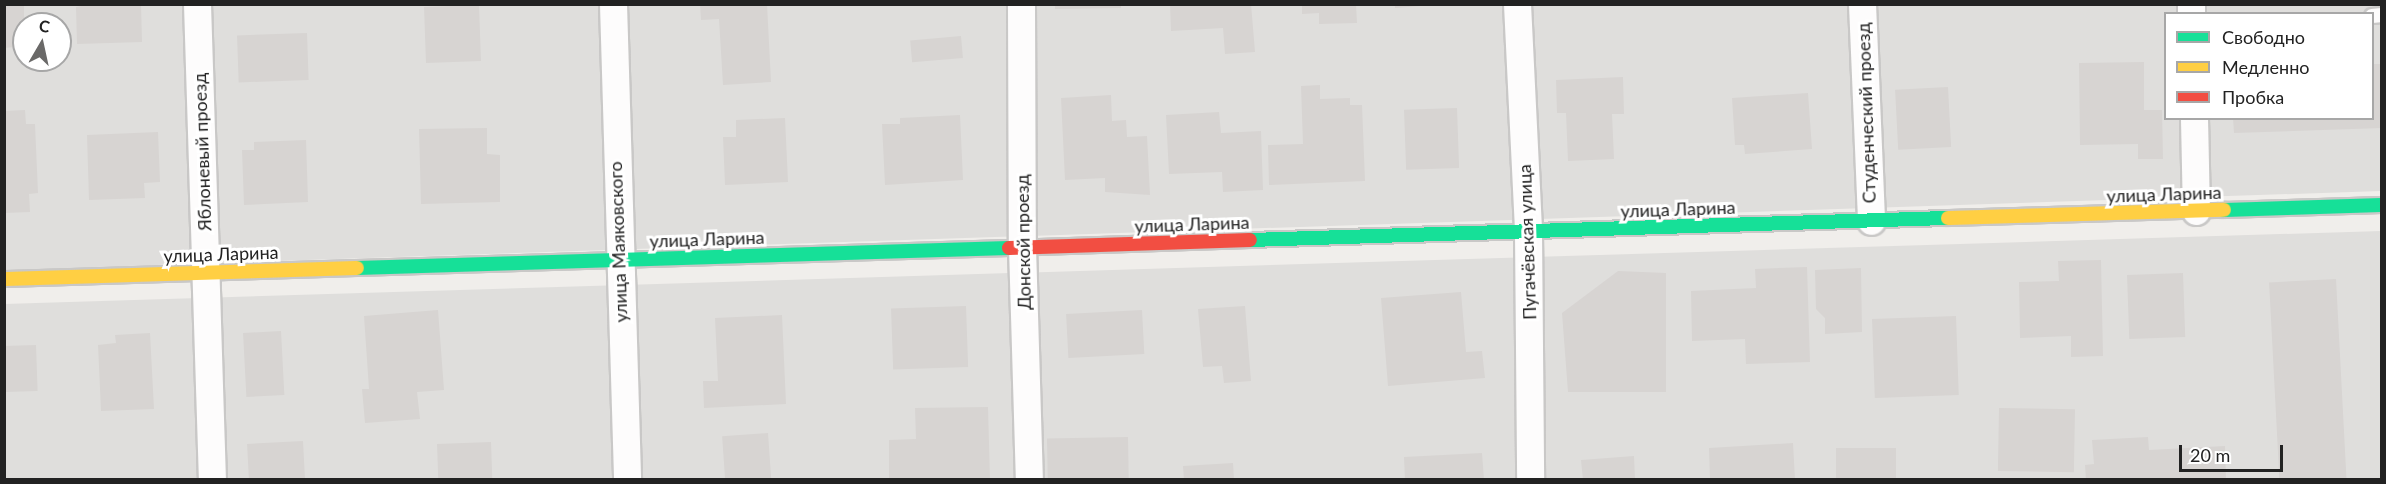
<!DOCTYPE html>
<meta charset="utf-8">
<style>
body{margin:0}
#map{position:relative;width:2386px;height:484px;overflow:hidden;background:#f0eeeb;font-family:Lato,sans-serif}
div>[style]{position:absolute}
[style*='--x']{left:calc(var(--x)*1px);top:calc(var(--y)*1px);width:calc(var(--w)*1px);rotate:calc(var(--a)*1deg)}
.residential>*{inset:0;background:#dfdedc}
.building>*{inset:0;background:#d7d4d2;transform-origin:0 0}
.roads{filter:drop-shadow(2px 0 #c9c8c7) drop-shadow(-2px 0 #c9c8c7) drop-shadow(0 2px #c9c8c7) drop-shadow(0 -2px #c9c8c7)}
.lane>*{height:14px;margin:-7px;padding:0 7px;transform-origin:7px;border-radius:7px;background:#fdfcfc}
.street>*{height:27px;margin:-13.5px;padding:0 13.5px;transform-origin:13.5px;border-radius:13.5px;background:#fdfcfc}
.fast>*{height:14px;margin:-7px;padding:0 7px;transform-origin:7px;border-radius:7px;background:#16e098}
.slow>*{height:14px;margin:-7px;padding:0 7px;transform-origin:7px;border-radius:7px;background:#ffcf43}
.jam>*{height:14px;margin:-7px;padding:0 7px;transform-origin:7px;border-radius:7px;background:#f24e42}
span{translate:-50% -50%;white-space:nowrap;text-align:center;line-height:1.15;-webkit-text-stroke:6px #fff;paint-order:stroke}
.street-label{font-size:18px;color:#222}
.frame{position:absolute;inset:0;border:6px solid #222;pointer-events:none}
.legend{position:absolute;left:2164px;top:12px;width:210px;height:108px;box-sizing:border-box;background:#fff;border:2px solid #a7a7a7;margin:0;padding:8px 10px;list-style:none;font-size:18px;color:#222}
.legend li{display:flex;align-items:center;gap:12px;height:30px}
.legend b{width:30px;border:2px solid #a7a7a7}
.north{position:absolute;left:12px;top:12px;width:60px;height:60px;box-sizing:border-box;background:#fff;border:2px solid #a7a7a7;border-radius:50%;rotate:9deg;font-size:16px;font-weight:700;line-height:24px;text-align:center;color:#222}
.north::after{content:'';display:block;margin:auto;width:21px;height:27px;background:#6a6968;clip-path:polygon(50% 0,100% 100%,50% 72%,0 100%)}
.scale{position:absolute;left:2179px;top:445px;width:104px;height:27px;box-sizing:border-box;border:3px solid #222;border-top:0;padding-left:8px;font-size:18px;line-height:21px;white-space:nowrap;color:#222;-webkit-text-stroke:4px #fff;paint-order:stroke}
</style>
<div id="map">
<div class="residential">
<div style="clip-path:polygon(evenodd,4px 5px,2381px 5px,2381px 191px,5px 270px,4px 5px,2166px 14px,2372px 14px,2372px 118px,2166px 118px,2166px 14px,4px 5px,24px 24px,60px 24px,60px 60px,24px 60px,24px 24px)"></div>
<div style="clip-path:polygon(2381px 231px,2381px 479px,5px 479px,4px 304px)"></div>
</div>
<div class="building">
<div style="clip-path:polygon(4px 4px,24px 4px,24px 37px,14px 37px,15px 47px,4px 48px)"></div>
<div style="clip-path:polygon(92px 4px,141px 4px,142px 42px,77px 44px,76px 7px)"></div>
<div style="clip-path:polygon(700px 4px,767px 4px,771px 82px,723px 85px,719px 19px,701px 20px)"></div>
<div style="clip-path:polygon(1055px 4px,1121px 4px,1121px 8px,1055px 9px)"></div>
<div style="clip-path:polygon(1170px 4px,1251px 4px,1255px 52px,1225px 54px,1223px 28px,1171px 31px)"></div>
<div style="clip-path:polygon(1302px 4px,1356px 4px,1357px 23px,1319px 24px,1319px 13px,1302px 14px)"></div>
<div style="left:479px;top:5px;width:56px;height:55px;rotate:88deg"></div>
<div style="clip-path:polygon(1395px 5px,1421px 5px,1421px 6px,1395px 8px)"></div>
<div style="left:307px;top:33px;width:47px;height:70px;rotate:88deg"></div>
<div style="left:961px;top:36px;width:22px;height:51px;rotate:85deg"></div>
<div style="clip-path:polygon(2144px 62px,2144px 110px,2162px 110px,2163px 159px,2138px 159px,2138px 144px,2080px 145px,2079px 63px)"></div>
<div style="clip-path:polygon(2372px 64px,2382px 64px,2382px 128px,2234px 133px,2233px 118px,2372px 118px)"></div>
<div style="clip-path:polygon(1623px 77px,1624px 114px,1612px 114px,1614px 159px,1568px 161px,1566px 113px,1557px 113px,1556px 80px)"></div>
<div style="clip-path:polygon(1320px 85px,1320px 99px,1350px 98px,1350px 105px,1362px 105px,1365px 181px,1269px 185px,1268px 145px,1303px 144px,1301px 86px)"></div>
<div style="left:1948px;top:87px;width:60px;height:53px;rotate:87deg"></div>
<div style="clip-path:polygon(1808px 93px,1812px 149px,1745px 154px,1744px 145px,1735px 145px,1732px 98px)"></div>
<div style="clip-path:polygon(1111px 95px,1112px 121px,1126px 120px,1127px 137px,1147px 136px,1150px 195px,1105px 192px,1105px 178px,1065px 180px,1061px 98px)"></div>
<div style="left:1457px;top:108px;width:60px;height:53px;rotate:88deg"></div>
<div style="clip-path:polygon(25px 110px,26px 124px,35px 124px,38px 193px,29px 194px,30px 212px,4px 213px,4px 111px)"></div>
<div style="clip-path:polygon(1219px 112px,1221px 133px,1261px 131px,1263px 190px,1223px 192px,1222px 172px,1169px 174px,1166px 115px)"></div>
<div style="clip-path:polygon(960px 115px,963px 180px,885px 185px,882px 124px,900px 124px,900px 118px)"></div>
<div style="clip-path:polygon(785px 118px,788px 182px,725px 185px,723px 137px,736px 137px,736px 120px)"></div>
<div style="clip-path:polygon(487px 128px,487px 154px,500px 155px,500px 202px,421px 204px,419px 129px)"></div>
<div style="clip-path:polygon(158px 132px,160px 182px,144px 183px,145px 198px,89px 200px,87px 135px)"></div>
<div style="clip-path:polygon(306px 140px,308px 202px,244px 205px,242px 150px,254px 150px,254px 142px)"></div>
<div style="clip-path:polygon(2101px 260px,2103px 356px,2071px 357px,2071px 336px,2020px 338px,2019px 282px,2059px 281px,2058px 261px)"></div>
<div style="clip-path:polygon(1807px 267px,1810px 362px,1746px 364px,1745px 339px,1692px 341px,1691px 291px,1756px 288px,1755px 269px)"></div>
<div style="clip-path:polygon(1861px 268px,1862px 332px,1825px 334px,1825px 318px,1816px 309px,1815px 270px)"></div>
<div style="clip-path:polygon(1618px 271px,1666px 273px,1666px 392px,1568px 392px,1562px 313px)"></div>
<div style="left:2183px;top:273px;width:64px;height:56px;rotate:88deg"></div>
<div style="left:2336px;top:279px;width:201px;height:67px;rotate:87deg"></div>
<div style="clip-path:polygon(1461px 292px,1466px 352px,1482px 351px,1485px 378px,1388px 386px,1381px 298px)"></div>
<div style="left:966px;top:306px;width:61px;height:75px;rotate:88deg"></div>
<div style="clip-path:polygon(1245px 306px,1251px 381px,1224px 383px,1222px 366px,1203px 367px,1198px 309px)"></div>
<div style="clip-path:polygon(438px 310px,444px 390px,417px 392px,420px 419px,365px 423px,362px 389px,369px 389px,364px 316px)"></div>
<div style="left:1142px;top:310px;width:44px;height:76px;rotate:87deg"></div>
<div style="clip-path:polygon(782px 315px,786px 404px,704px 408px,703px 381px,718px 381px,715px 318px)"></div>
<div style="left:1956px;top:316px;width:79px;height:84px;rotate:88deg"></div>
<div style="left:281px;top:331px;width:64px;height:38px;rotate:87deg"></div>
<div style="clip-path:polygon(150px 333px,154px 409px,101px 411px,98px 345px,116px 343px,115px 335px)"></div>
<div style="left:36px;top:345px;width:46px;height:32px;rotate:88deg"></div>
<div style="clip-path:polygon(988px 407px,990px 480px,889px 480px,889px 440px,916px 439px,915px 408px)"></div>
<div style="left:1999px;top:408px;width:76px;height:63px;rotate:1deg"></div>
<div style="left:768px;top:433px;width:47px;height:46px;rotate:86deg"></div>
<div style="left:1128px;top:437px;width:43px;height:81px;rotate:89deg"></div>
<div style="clip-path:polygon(2148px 437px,2149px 450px,2225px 446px,2226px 480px,2086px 480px,2085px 465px,2094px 464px,2092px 440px)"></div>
<div style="left:303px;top:441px;width:39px;height:56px;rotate:87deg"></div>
<div style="left:491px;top:442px;width:38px;height:54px;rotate:88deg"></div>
<div style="clip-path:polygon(1793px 443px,1795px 480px,1710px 480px,1709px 448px)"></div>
<div style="left:1896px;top:448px;width:32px;height:60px;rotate:90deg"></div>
<div style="clip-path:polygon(1482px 453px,1484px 480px,1405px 480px,1404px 457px)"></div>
<div style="clip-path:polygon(1634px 456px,1635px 480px,1583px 480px,1581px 460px)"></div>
<div style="clip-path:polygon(1233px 463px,1234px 480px,1184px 480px,1183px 466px)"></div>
</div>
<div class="roads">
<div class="lane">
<div style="--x:2372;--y:16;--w:10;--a:-6"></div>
</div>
<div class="street">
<div style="--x:197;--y:4;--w:476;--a:88.2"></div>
<div style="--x:613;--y:4;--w:476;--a:88.3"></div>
<div style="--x:1021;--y:4;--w:243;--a:89.8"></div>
<div style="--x:1022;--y:247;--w:233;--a:88.3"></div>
<div style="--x:1517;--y:4;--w:228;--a:87.2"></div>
<div style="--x:1528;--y:232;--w:248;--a:89.5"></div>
<div style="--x:1862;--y:4;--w:217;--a:87.6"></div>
<div style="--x:2191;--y:4;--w:10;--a:90"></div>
<div style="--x:2194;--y:118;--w:93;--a:88.8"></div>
</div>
<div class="fast">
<div style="--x:2224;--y:210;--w:158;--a:-1.8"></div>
<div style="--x:1250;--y:240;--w:698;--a:-1.81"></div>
<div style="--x:357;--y:268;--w:652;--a:-1.76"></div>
</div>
<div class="slow">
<div style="--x:1948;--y:218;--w:276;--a:-1.7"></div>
<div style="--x:4;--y:279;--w:353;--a:-1.8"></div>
</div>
<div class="jam">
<div style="--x:1009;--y:248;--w:241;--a:-1.9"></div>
</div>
</div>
<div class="street-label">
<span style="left:1866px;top:113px;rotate:-92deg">Студенческий проезд</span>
<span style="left:202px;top:152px;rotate:-92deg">Яблоневый проезд</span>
<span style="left:2164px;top:194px;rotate:-2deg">улица Ларина</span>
<span style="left:1678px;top:209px;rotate:-2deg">улица Ларина</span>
<span style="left:1192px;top:224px;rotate:-2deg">улица Ларина</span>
<span style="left:707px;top:239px;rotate:-2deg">улица Ларина</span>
<span style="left:618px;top:242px;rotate:-92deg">улица Маяковского</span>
<span style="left:1023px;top:242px;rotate:-91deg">Донской проезд</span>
<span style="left:1527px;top:242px;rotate:-92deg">Пугачёвская улица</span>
<span style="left:221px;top:254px;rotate:-2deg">улица Ларина</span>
</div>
<div class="frame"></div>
<ul class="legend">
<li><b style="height:8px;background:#16e098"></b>Свободно</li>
<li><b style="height:8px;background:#ffcf43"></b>Медленно</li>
<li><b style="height:8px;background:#f24e42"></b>Пробка</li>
</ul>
<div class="north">С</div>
<div class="scale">20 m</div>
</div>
